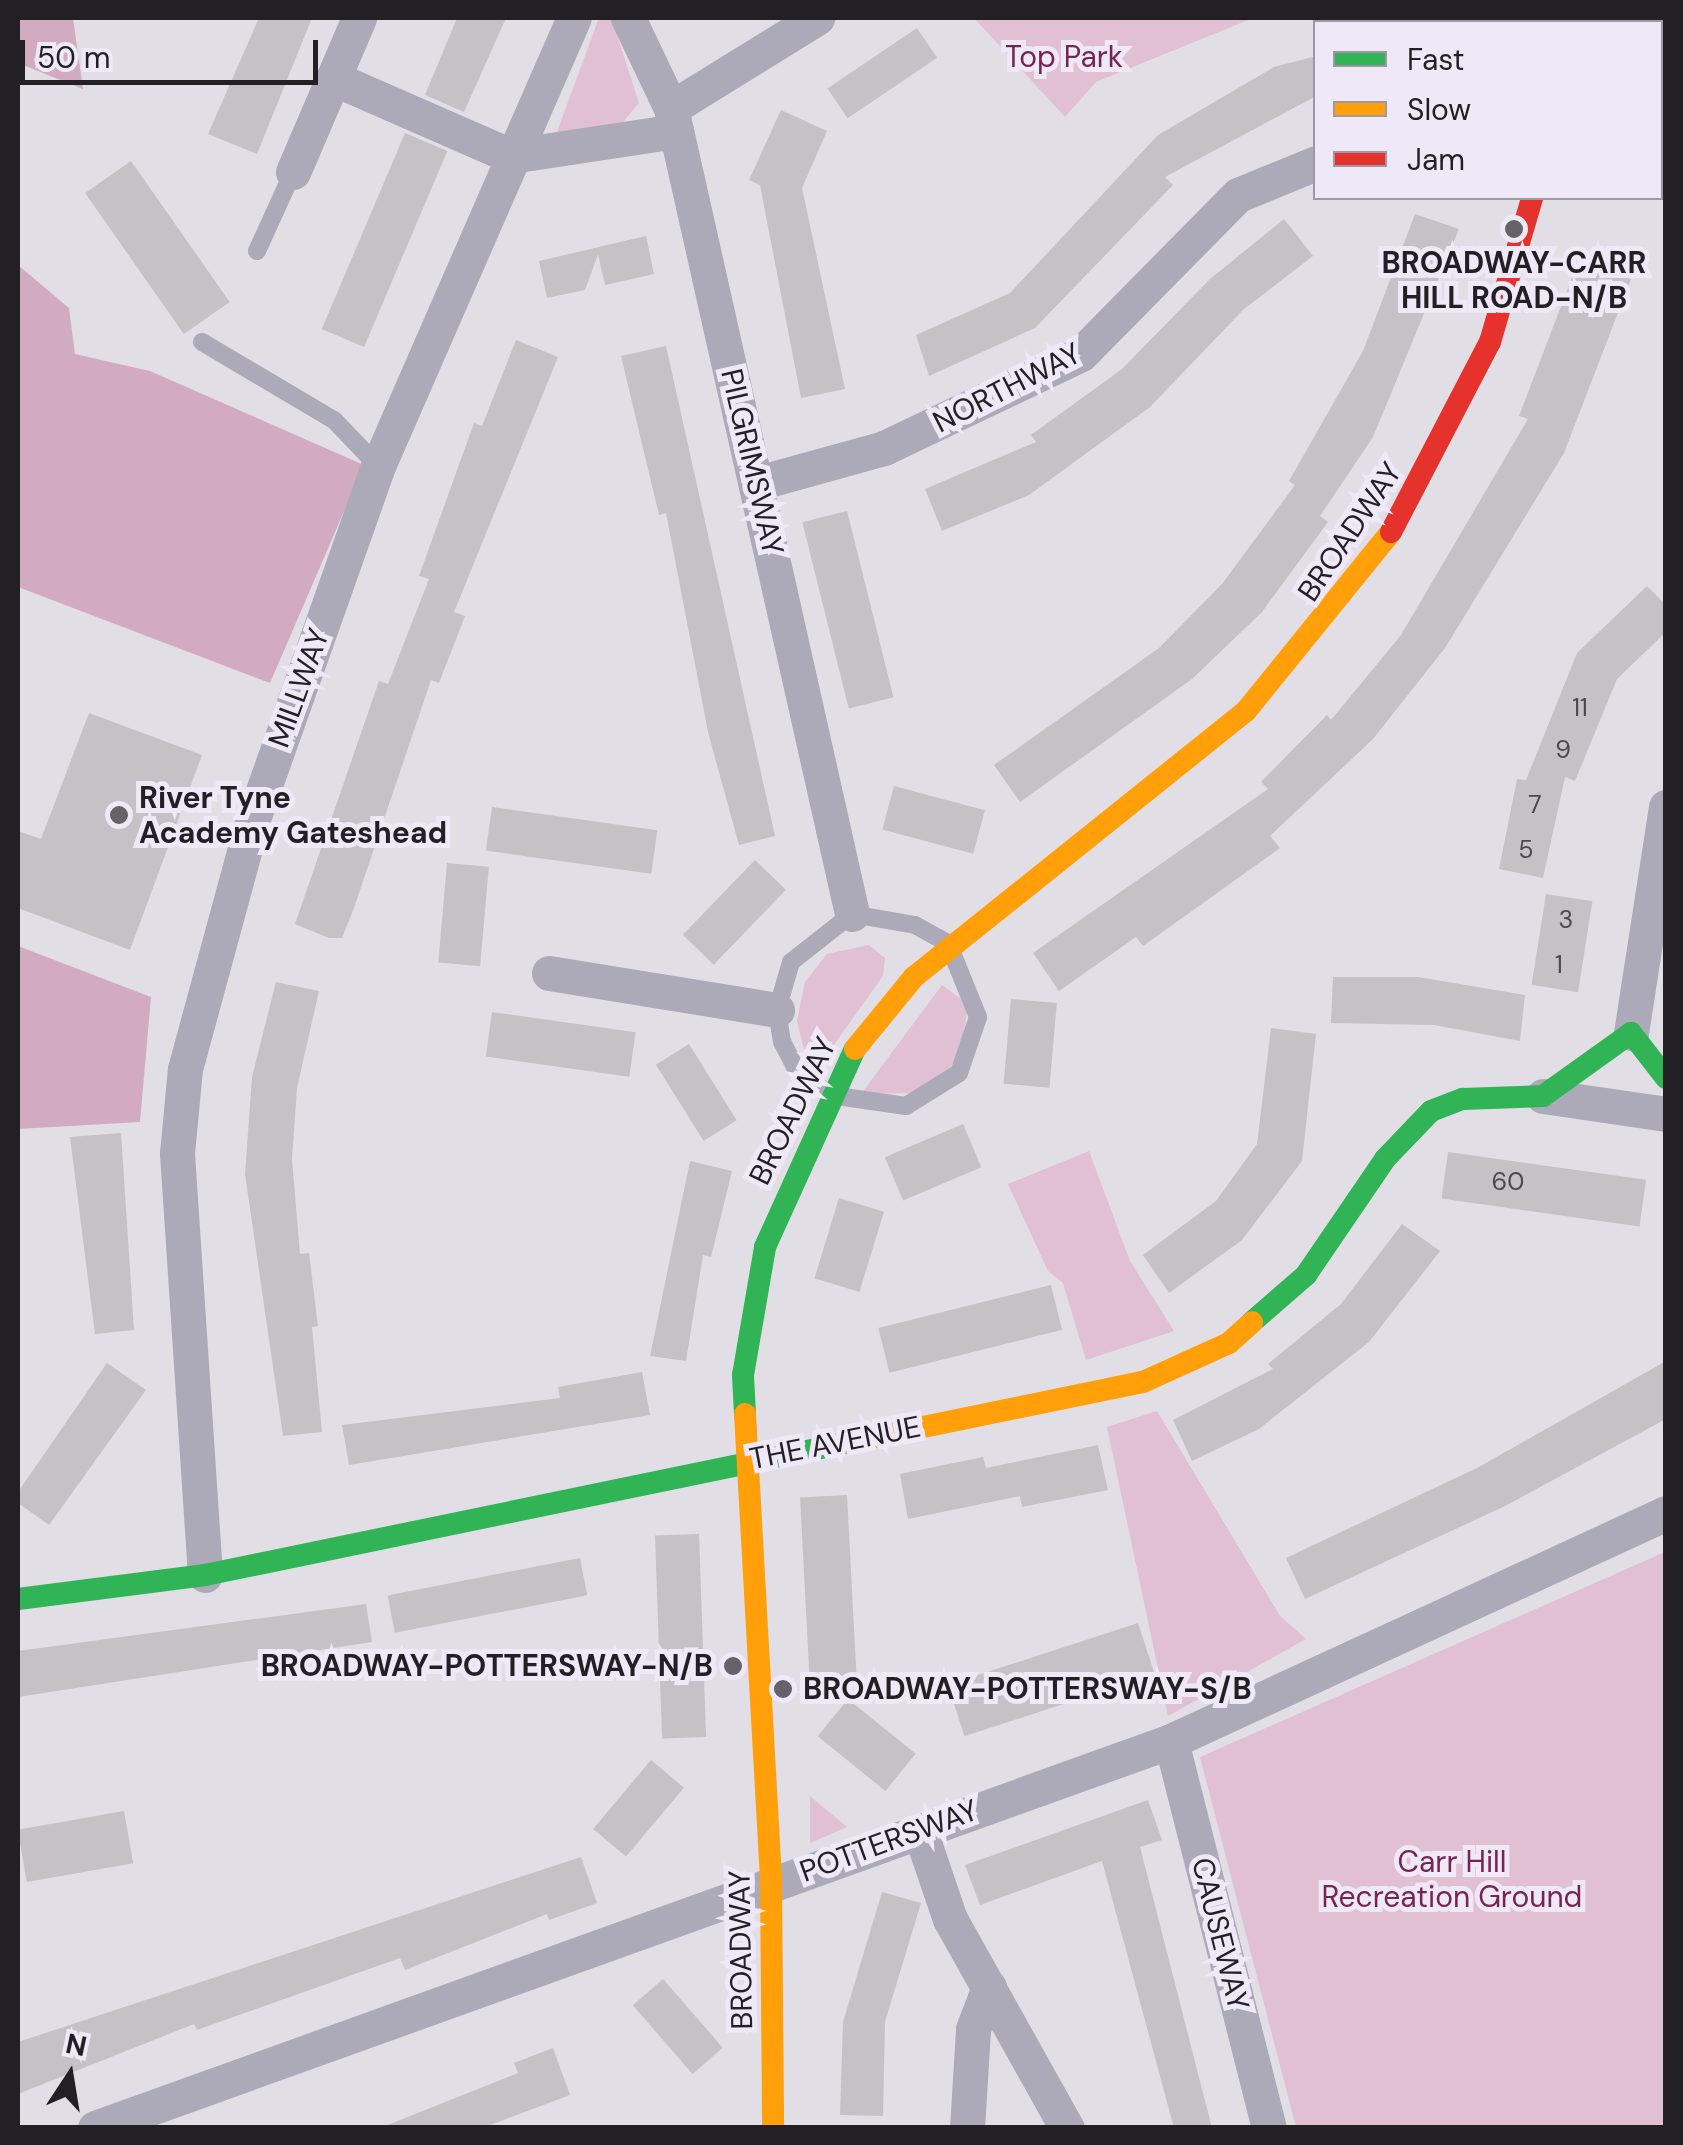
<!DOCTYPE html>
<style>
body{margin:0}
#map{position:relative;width:1683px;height:2145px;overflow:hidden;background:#e2dee6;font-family:"DM Sans",sans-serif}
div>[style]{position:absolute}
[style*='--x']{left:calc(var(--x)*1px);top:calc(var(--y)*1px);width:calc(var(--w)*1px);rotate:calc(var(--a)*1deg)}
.green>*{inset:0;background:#e0c0d2}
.forest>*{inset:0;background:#d3abc1}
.building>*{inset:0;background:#c5c1c7;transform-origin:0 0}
.lane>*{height:18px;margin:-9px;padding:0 9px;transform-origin:9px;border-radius:9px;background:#acaab9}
.street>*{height:35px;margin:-17.5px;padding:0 17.5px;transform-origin:17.5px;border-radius:17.5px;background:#acaab9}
.fast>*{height:22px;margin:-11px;padding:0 11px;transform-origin:11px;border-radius:11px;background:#30b455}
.slow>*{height:22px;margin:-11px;padding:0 11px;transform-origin:11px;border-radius:11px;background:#ff9f0a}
.jam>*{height:22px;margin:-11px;padding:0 11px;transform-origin:11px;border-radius:11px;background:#e5322d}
.dots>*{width:28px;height:28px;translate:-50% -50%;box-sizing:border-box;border:5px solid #efe8f7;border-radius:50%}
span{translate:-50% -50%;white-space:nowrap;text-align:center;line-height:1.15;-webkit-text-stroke:10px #efe8f7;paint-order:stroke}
.number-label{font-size:25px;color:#4b484e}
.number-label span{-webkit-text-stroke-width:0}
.park-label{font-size:30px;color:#772453}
.poi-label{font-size:30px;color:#221f25;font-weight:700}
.left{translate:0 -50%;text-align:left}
.right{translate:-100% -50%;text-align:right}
.street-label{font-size:30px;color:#221f25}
.frame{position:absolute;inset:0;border:20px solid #221f25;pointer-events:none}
.legend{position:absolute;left:1313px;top:20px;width:350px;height:180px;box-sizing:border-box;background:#efe8f7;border:2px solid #9d98a3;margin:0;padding:12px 18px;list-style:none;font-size:30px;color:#221f25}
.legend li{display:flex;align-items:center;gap:20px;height:50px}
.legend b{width:50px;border:2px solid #9d98a3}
.north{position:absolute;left:20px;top:2025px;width:100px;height:100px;-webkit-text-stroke:8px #efe8f7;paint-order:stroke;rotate:12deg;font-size:28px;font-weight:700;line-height:40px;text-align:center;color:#221f25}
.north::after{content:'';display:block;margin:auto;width:35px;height:45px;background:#221f25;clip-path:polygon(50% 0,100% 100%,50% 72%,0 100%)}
.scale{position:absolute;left:20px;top:40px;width:298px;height:45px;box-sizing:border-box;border:5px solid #221f25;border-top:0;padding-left:12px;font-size:30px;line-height:35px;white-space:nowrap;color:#221f25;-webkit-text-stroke:8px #efe8f7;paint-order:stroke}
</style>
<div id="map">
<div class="green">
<div style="clip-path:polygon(599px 18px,612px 20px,639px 103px,623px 122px,554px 140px)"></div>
<div style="clip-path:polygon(974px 18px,1253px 18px,1096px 82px,1065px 117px)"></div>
<div style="clip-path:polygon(869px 945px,885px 958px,883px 976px,821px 1063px,804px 1049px,797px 1021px,805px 982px,827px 954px)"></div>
<div style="clip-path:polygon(942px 985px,968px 1004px,962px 1046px,947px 1074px,913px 1093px,861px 1094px)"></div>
<div style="clip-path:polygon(1089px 1151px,1130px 1261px,1174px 1331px,1086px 1360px,1063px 1283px,1048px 1271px,1008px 1184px)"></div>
<div style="clip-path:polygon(1157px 1411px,1280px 1616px,1306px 1639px,1168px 1716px,1107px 1427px)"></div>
<div style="clip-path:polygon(1665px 1552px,1665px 2127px,1296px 2127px,1200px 1757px)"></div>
<div style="clip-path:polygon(810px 1796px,847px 1827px,810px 1843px)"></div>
</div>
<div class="forest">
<div style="clip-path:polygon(18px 18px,73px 18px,83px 89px,18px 63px)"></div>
<div style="clip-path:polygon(18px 265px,69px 308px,75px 354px,150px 371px,364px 465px,270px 683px,18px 587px)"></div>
<div style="clip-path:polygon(18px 946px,151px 997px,140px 1122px,18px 1129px)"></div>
</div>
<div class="building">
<div style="clip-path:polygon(259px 18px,312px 18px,257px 154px,208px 134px)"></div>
<div style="clip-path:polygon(457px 18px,506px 18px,464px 112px,425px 95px)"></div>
<div style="left:917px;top:28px;width:36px;height:108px;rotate:56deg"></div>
<div style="clip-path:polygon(1316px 56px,1316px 96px,1165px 177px,1173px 185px,1035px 328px,929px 376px,916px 335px,1010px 293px,1158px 135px,1274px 67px)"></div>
<div style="clip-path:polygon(781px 110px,827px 131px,802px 188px,845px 389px,801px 398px,760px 185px,749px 180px)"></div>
<div style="left:405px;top:133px;width:46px;height:213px;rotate:23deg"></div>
<div style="left:131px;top:161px;width:172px;height:56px;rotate:55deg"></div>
<div style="clip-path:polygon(1415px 214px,1459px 229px,1373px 437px,1320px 516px,1328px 522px,1262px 612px,1192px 679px,1020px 802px,994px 765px,1159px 648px,1222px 584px,1295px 485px,1289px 481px,1363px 351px)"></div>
<div style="clip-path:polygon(1284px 219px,1313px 256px,1244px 309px,1150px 407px,1029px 495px,942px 531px,925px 489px,1036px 442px,1031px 435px,1122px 369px,1210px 279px)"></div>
<div style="clip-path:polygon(646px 236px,654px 274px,605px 285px,598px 254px,585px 290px,547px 298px,539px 261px)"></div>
<div style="clip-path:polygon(1579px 259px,1631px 279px,1564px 453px,1445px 648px,1373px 739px,1270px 836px,1280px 848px,1143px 946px,1136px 937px,1059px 991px,1033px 953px,1268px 789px,1261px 782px,1327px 715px,1331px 720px,1401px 635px,1528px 419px,1519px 416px)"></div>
<div style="clip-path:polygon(516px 340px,558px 357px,454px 612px,465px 616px,439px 683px,431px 680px,354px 908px,342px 938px,329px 938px,295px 924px,379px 681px,388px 684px,429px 579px,419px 576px,474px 423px,482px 426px)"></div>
<div style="clip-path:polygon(666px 346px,775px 836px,739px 845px,708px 732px,666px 513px,659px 515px,621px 356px)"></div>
<div style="left:847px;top:511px;width:192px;height:46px;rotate:76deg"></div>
<div style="clip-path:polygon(1647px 586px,1666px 605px,1666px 632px,1617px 679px,1575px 781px,1565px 777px,1543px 878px,1499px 869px,1517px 779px,1526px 780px,1577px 653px)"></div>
<div style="clip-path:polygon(89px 713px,202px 755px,130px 950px,18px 908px,18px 831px,41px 839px)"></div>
<div style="left:894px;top:786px;width:94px;height:45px;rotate:15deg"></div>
<div style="left:492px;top:807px;width:167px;height:44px;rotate:8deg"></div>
<div style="left:755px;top:860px;width:43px;height:104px;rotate:44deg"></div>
<div style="left:447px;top:863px;width:42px;height:100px;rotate:5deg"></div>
<div style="left:1546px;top:894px;width:47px;height:92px;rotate:9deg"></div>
<div style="clip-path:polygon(1333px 977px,1418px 977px,1525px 995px,1520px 1041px,1434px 1025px,1331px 1023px)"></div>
<div style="clip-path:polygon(276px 982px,319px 991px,297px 1088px,292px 1159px,300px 1254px,309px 1253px,318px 1326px,312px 1327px,322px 1432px,283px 1436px,245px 1174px,252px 1077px)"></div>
<div style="left:1011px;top:999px;width:46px;height:85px;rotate:5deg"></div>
<div style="left:492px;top:1012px;width:145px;height:45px;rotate:8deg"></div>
<div style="clip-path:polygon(1271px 1028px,1316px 1034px,1302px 1161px,1242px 1240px,1169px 1293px,1143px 1255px,1216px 1201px,1257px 1144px)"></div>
<div style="left:689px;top:1044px;width:90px;height:39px;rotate:58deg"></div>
<div style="left:963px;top:1124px;width:47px;height:85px;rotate:67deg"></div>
<div style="clip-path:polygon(121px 1133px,134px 1330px,95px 1334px,70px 1137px)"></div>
<div style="left:1448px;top:1152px;width:200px;height:47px;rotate:8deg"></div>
<div style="clip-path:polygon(690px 1161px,732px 1171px,711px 1257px,703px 1255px,686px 1361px,650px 1356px)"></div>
<div style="left:839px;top:1198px;width:47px;height:84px;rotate:17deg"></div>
<div style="clip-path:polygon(1402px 1224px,1440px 1251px,1369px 1342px,1259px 1429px,1192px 1461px,1173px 1420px,1273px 1369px,1268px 1364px,1341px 1304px)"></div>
<div style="left:1051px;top:1285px;width:46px;height:178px;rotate:76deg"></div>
<div style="clip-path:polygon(1666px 1361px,1666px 1419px,1505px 1506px,1305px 1599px,1286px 1558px,1479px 1467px)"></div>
<div style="clip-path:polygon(107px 1363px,146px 1390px,49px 1525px,18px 1503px,18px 1492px)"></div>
<div style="clip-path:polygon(642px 1372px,650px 1415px,349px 1465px,342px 1425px,560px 1398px,558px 1387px)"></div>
<div style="clip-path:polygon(1098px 1445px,1108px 1490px,1022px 1507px,1020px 1496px,908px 1519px,900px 1474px,983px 1457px,986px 1468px)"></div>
<div style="left:847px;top:1495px;width:188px;height:47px;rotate:87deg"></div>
<div style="left:699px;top:1534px;width:203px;height:44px;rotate:88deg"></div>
<div style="left:580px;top:1558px;width:38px;height:196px;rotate:79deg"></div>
<div style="clip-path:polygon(366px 1604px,372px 1642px,18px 1697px,18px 1651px)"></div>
<div style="left:1138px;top:1623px;width:54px;height:200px;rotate:72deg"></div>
<div style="left:848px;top:1699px;width:87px;height:48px;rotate:39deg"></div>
<div style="left:651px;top:1760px;width:43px;height:90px;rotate:40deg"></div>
<div style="clip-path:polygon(1148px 1800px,1162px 1840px,1140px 1847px,1212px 2128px,1174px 2128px,1102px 1861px,980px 1905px,965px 1865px)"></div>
<div style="left:124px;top:1811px;width:53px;height:108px;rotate:80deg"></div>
<div style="clip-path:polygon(581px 1857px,597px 1903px,549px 1920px,547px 1914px,405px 1970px,400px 1958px,197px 2030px,194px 2024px,18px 2094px,18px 2042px)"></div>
<div style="clip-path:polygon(882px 1892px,921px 1903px,885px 2022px,883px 2116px,840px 2115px,843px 2022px)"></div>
<div style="left:663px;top:1979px;width:91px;height:40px;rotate:49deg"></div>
<div style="clip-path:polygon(553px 2048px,570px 2095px,482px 2128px,380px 2128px,518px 2073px,514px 2063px)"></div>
</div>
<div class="lane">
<div style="--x:257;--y:251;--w:87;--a:-65.5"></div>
<div style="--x:202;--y:342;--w:153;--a:30.6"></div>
<div style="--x:334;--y:420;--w:64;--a:46.3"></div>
<div style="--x:852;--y:914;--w:64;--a:9.9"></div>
<div style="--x:915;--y:925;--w:38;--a:29"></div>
<div style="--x:948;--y:943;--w:80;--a:67.9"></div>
<div style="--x:978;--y:1017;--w:59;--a:108.7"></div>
<div style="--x:959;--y:1073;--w:62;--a:148.1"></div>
<div style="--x:906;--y:1106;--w:77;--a:-171.8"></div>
<div style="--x:830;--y:1095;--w:45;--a:-141.3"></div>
<div style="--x:795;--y:1067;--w:28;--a:-117"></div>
<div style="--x:782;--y:1042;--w:32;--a:-99"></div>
<div style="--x:777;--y:1010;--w:50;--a:-73.7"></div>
<div style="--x:791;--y:962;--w:78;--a:-38.2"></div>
</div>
<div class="street">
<div style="--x:628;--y:18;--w:100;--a:64.5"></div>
<div style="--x:671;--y:108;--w:826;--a:77.34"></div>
<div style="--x:335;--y:79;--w:192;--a:23.6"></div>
<div style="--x:511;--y:156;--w:167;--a:-8.6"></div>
<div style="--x:1660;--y:103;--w:6;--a:-9"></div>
<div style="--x:671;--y:108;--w:172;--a:-31.7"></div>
<div style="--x:293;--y:172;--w:168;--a:-66.8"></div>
<div style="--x:758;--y:483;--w:131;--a:-15.5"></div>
<div style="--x:884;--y:448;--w:218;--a:-25.5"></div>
<div style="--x:1081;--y:354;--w:223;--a:-45.4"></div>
<div style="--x:1238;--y:195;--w:84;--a:-22.3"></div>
<div style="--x:549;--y:973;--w:231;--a:9.2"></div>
<div style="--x:1631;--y:1033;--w:229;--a:-81.2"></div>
<div style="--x:1543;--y:1096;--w:124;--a:8.3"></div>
<div style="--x:205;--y:1575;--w:423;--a:-93.8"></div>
<div style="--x:177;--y:1153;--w:84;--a:-84.6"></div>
<div style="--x:185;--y:1069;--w:259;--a:-74.8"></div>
<div style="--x:253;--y:819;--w:374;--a:-70.5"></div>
<div style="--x:378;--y:466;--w:489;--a:-66.4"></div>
<div style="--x:1171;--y:1741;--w:399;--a:75.8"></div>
<div style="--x:920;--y:1831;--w:93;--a:71.2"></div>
<div style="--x:950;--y:1919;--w:240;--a:60.8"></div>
<div style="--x:95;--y:2128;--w:1143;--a:-19.78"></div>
<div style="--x:1171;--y:1741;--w:545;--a:-24.73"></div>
<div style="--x:967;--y:2128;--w:99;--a:-86.5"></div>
<div style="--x:973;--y:2029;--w:45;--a:-69.1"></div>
</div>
<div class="fast">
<div style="--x:1252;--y:1322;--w:72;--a:-41"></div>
<div style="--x:1306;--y:1275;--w:140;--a:-55.7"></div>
<div style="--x:1385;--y:1159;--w:66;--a:-46.2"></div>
<div style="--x:1431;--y:1111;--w:34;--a:-21"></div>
<div style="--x:1463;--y:1099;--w:80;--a:-2.1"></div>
<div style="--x:1543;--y:1096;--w:108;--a:-35.6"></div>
<div style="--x:1631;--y:1033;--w:57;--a:52.1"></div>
<div style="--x:745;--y:1414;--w:39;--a:-93"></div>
<div style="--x:743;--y:1375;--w:130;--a:-80.2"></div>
<div style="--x:765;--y:1247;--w:217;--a:-65.6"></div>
<div style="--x:18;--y:1599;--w:189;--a:-7.3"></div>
<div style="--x:205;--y:1575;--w:664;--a:-11.65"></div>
</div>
<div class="slow">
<div style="--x:855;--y:1049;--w:93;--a:-50.7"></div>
<div style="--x:914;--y:977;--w:425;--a:-38.7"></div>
<div style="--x:1246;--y:711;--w:230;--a:-51"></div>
<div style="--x:745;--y:1414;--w:470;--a:86.8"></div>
<div style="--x:771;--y:1883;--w:245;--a:89.5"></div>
<div style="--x:855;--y:1441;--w:294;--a:-11.6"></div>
<div style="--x:1143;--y:1382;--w:94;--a:-24.4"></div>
<div style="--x:1229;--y:1343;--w:31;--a:-42"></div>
</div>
<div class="jam">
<div style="--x:1561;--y:22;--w:4;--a:-76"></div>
<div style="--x:1391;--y:532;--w:214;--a:-62.5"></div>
<div style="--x:1490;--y:342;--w:150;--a:-73.7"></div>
</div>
<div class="dots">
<div style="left:1514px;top:229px;background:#656269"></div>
<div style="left:119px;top:815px;background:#656269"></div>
<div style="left:733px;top:1666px;background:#656269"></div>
<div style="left:783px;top:1689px;background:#656269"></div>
</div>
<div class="number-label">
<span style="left:1580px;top:708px">11</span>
<span style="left:1563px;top:750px">9</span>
<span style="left:1535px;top:805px">7</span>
<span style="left:1526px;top:850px">5</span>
<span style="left:1566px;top:920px">3</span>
<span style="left:1559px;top:965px">1</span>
<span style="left:1508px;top:1182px">60</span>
</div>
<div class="park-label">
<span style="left:1064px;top:57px">Top Park</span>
<span style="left:1452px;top:1879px">Carr Hill<br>Recreation Ground</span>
</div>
<div class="poi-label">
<span style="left:1514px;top:280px">BROADWAY-CARR<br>HILL ROAD-N/B</span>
<span class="left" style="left:139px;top:815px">River Tyne<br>Academy Gateshead</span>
<span class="right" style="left:713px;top:1666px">BROADWAY-POTTERSWAY-N/B</span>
<span class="left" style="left:803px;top:1689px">BROADWAY-POTTERSWAY-S/B</span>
</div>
<div class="street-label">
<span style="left:1007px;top:388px;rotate:-27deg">NORTHWAY</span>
<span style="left:752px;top:462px;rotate:77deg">PILGRIMSWAY</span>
<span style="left:1350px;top:532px;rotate:-56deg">BROADWAY</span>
<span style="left:299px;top:688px;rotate:-70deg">MILLWAY</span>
<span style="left:793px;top:1111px;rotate:-64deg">BROADWAY</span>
<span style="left:835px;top:1443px;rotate:-11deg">THE AVENUE</span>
<span style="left:889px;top:1841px;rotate:-20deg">POTTERSWAY</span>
<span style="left:1220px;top:1934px;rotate:76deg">CAUSEWAY</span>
<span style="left:741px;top:1950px;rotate:-91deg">BROADWAY</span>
</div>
<div class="frame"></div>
<ul class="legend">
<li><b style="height:12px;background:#30b455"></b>Fast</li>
<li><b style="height:12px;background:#ff9f0a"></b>Slow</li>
<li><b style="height:12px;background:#e5322d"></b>Jam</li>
</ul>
<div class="north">N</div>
<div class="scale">50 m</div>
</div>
